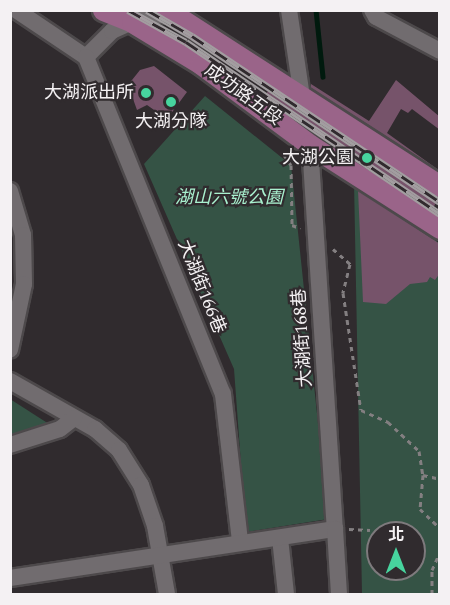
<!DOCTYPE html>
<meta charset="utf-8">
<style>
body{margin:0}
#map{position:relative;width:450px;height:605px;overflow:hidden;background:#302b2e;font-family:Spectral,"Noto Sans TC",serif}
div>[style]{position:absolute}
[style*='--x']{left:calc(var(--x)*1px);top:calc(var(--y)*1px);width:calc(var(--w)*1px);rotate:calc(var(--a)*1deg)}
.green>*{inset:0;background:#355345}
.stream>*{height:4.5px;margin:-2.25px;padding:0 2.25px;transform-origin:2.25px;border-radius:2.25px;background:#001a0e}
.building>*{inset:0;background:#76536a}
.path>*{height:3px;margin-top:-1.5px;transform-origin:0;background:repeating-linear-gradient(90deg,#837f81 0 4.5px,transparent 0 9px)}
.roads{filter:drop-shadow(2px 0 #4d494b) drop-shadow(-2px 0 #4d494b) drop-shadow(0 2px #4d494b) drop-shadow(0 -2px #4d494b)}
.minor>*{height:16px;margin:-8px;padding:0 8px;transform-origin:8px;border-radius:8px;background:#716c6f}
.major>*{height:21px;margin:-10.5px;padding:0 10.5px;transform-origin:10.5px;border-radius:10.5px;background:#9a6489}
.rail>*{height:7px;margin-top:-3.5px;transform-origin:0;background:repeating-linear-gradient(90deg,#302b2e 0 14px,#a29ea0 0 28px);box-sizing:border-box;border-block:2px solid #a29ea0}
.dots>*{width:16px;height:16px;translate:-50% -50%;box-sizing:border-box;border:3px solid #302b2e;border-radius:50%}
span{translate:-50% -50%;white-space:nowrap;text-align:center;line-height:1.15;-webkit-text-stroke:4.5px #302b2e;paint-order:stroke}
.poi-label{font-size:18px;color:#f4f1f3}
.right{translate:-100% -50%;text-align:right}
.street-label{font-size:18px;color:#f4f1f3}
.park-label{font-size:18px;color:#a9f1cf;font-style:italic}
.frame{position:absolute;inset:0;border:12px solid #f4f1f3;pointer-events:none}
.north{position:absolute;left:366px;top:521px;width:60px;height:60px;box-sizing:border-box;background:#302b2e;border:2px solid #7e7a7d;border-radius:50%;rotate:0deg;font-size:16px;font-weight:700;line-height:24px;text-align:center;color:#f4f1f3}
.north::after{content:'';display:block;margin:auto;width:21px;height:27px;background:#47d49e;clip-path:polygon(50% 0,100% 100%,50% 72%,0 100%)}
</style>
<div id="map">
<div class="green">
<div style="clip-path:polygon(205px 96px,291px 165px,328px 519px,246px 532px,234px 369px,144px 164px)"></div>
<div style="clip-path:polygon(evenodd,354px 182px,439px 243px,439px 594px,362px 594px,354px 182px,378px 533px,414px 533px,414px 569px,378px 569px,378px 533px)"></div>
<div style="clip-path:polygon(10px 399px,49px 424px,11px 440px)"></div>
</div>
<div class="stream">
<div style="--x:316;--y:10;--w:67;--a:84"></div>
</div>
<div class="building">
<div style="clip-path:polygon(154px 66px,187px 92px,167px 119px,147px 105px,137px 110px,128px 85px,140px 70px)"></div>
<div style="clip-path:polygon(396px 80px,440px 117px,440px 130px,412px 109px,408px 113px,401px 109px,387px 133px,440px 171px,311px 88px,311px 84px,369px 121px)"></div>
<div style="clip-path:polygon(268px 91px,438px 199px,433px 208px,317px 134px,265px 96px)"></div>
<div style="clip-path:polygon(358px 190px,440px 244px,440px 273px,435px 280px,430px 277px,427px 282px,410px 284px,386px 304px,363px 302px)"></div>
</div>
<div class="path">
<div style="--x:284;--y:155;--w:12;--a:55"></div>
<div style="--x:291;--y:165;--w:60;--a:89"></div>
<div style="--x:292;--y:225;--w:9;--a:21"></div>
<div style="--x:333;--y:249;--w:23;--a:41"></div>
<div style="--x:350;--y:264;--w:30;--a:104"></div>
<div style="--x:343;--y:293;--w:118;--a:81.3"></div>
<div style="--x:361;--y:410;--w:30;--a:24"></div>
<div style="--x:388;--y:422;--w:42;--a:43.1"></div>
<div style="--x:419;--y:451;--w:24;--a:81"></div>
<div style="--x:423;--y:475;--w:34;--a:95"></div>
<div style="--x:420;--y:509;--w:28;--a:44"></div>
<div style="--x:423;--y:475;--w:17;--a:13"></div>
<div style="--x:349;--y:529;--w:21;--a:3"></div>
<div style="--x:432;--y:594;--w:24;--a:-90"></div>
<div style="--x:432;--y:570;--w:20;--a:-66"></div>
</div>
<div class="roads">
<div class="minor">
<div style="--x:16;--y:10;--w:84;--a:33.9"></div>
<div style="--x:86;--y:57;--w:37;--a:-45"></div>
<div style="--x:112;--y:31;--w:22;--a:-24"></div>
<div style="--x:132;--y:22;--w:47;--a:-13.4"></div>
<div style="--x:289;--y:10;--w:88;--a:81.5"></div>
<div style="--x:372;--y:10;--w:8;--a:60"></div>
<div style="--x:376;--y:17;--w:72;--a:28"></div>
<div style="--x:86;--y:57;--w:364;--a:67.9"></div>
<div style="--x:223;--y:394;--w:149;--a:83.4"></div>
<div style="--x:310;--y:145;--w:385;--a:86.3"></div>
<div style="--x:10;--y:191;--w:46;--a:73.5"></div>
<div style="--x:23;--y:235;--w:49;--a:88.8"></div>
<div style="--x:24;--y:284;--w:67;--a:102"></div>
<div style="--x:10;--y:381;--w:98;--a:29.5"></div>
<div style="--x:95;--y:429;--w:32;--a:41"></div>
<div style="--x:119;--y:450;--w:41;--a:57.8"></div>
<div style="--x:141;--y:485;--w:43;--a:71.1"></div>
<div style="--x:155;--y:526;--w:69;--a:80"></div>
<div style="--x:10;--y:445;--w:52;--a:-17.7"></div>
<div style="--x:60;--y:429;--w:18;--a:-38"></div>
<div style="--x:280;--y:538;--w:56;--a:83.9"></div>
<div style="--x:10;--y:578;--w:329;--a:-8.6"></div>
<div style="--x:335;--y:529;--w:65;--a:86.5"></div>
</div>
<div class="major">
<div style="--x:103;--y:10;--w:31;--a:22"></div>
<div style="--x:132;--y:22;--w:81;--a:31.3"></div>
<div style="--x:201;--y:64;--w:136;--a:36.6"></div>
<div style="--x:310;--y:145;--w:154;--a:32.6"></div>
<div style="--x:167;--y:10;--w:325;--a:32.8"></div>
</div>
</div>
<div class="rail">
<div style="--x:128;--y:10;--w:66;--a:28.9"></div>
<div style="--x:186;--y:42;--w:307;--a:34.1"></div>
<div style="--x:147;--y:10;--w:52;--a:30"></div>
<div style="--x:192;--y:36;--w:298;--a:33.8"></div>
</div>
<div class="dots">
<div style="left:146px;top:93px;background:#47d49e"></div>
<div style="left:171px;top:102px;background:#47d49e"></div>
<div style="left:367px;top:158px;background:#47d49e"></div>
</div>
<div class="poi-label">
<span class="right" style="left:134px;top:93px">大湖派出所</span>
<span style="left:171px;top:122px">大湖分隊</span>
<span class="right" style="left:354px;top:158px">大湖公園</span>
</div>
<div class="street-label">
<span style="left:243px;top:95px;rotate:36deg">成功路五段</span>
<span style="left:201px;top:287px;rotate:68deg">大湖街166巷</span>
<span style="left:303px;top:338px;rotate:-94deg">大湖街168巷</span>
</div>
<div class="park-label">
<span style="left:229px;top:198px">湖山六號公園</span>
</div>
<div class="frame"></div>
<div class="north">北</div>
</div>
